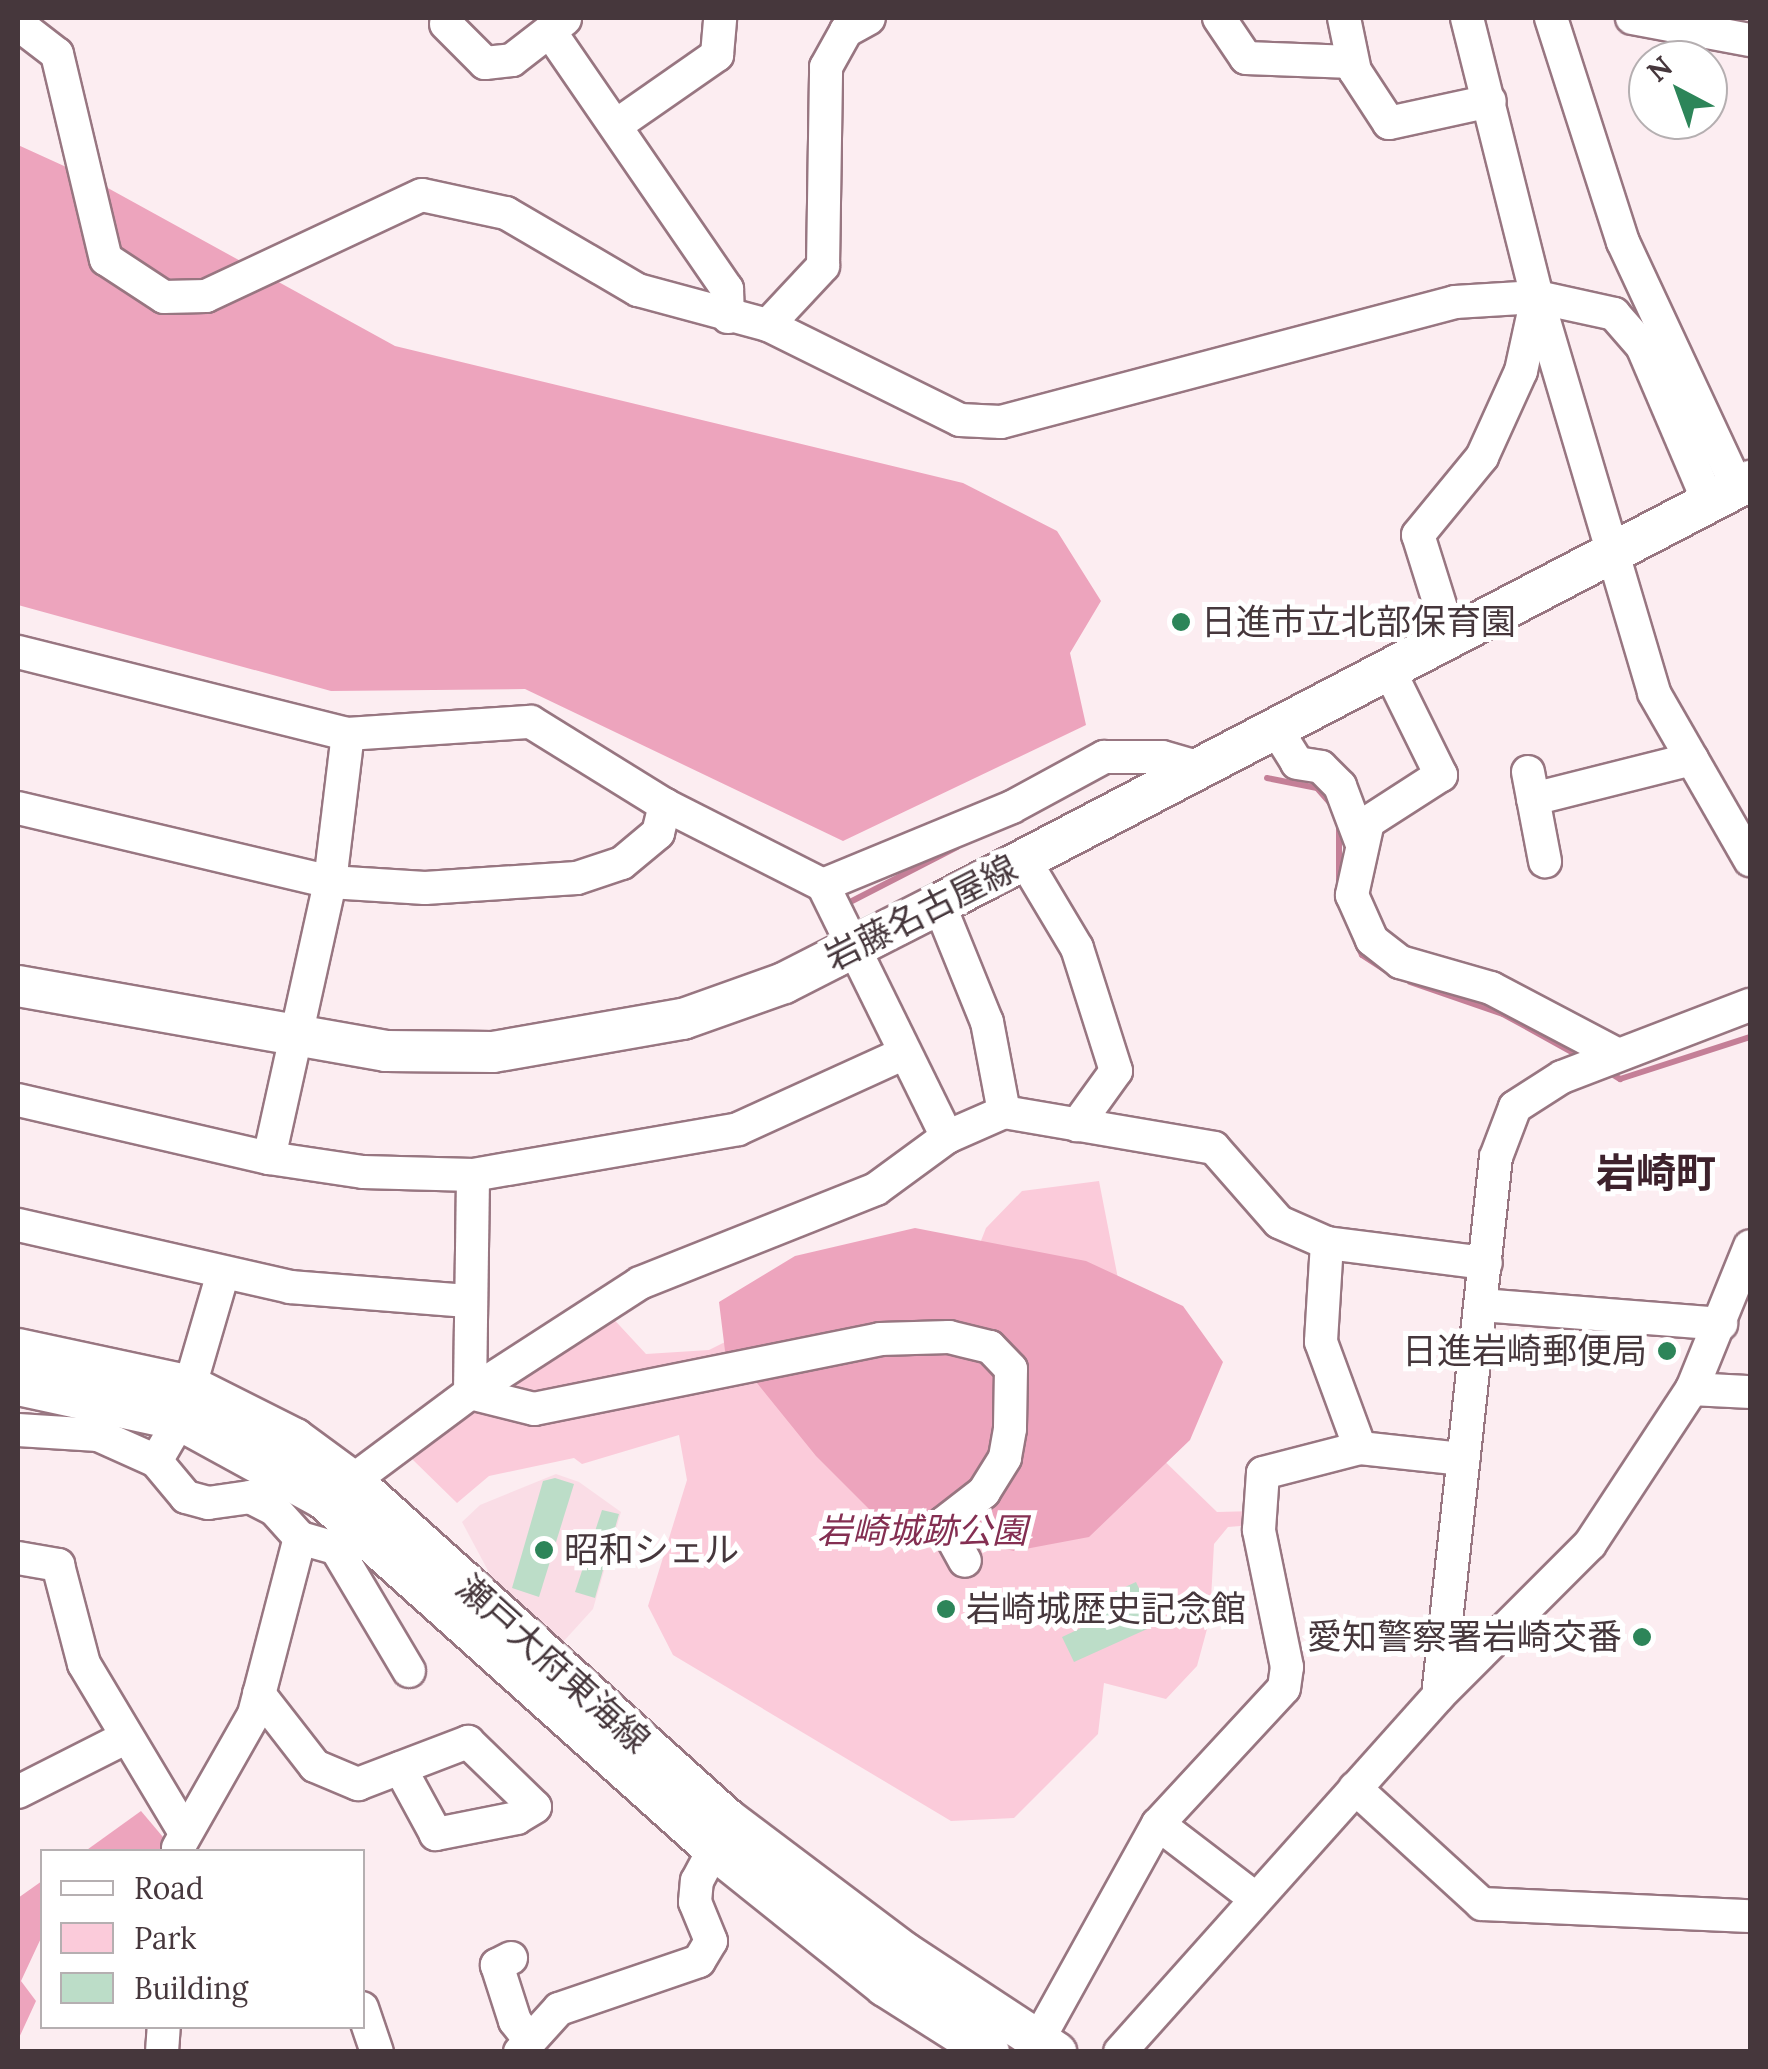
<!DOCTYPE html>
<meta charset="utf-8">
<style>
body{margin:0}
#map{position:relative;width:1768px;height:2069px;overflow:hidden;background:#fcedf1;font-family:Lora,"Noto Sans JP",serif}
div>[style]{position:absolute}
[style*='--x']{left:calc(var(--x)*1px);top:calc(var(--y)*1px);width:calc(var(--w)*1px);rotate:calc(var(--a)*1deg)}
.built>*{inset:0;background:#fadde6}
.green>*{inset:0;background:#fbcbda}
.forest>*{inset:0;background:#eda4bd}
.stream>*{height:6px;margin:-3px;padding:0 3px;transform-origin:3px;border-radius:3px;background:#c47f97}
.building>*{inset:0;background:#bcddc8}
.roads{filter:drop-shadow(2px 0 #987681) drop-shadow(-2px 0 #987681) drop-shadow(0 2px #987681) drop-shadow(0 -2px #987681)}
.minor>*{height:32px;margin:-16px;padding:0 16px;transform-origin:16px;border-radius:16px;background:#fff}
.major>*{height:40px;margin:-20px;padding:0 20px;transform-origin:20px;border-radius:20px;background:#fff}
.dots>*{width:28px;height:28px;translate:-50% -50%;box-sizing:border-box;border:5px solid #fff;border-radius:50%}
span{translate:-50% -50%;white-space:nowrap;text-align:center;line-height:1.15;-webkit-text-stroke:10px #fff;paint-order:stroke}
.poi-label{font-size:35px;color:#46373c}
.left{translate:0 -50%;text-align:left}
.right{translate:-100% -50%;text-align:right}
.street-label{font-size:35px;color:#46373c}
.park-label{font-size:35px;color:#842f52;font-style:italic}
.quarter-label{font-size:40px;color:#3e222c;font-weight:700}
.frame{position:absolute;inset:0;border:20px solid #46373c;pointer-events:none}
.legend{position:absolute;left:40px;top:1849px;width:325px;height:180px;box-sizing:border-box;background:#fff;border:2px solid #b5afb1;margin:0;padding:12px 18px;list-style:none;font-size:30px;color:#46373c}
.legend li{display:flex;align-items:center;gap:20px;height:50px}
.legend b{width:50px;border:2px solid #b5afb1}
.north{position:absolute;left:1628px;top:40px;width:100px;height:100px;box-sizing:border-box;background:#fff;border:2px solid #b5afb1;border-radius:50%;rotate:319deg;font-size:28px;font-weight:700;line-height:40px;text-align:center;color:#46373c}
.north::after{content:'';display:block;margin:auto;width:35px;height:45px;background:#2d8559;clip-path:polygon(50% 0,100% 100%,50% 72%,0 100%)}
</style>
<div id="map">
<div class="built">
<div style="clip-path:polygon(556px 1474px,579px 1482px,621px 1512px,593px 1609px,563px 1642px,492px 1578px,462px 1522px,480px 1505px)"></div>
</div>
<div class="green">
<div style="clip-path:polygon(1099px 1181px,1151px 1448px,1217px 1512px,1256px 1511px,1265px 1524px,1228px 1527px,1214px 1544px,1210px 1618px,1197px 1666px,1166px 1699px,1104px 1683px,1098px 1734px,1014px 1818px,951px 1821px,673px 1655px,648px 1606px,687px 1480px,679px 1435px,582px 1464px,574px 1458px,489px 1476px,457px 1503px,412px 1459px,481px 1394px,608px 1313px,646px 1354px,709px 1350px,773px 1318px,975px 1256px,986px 1228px,1022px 1191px)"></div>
</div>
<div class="forest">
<div style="clip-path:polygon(18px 145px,86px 176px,395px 346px,963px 483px,1057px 531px,1101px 601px,1070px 653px,1086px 725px,843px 841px,525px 689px,331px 691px,18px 605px)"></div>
<div style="clip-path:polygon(915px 1228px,1086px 1261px,1183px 1306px,1223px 1362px,1190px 1440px,1089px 1537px,1014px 1551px,880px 1520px,816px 1456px,757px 1383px,726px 1359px,719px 1302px,795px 1256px)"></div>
<div style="clip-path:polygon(141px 1811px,168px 1843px,165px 1851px,84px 1852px)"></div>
<div style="clip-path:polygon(42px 1881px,42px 1936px,21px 1981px,36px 2001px,18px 2040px,18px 1898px)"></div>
</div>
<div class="stream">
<div style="--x:1267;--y:778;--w:51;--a:11.3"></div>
<div style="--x:1317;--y:788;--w:23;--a:49"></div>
<div style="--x:1339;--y:826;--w:57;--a:90"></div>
<div style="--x:852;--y:901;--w:118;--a:-27.2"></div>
<div style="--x:1356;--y:942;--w:14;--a:65"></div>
<div style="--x:1362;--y:955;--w:38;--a:33"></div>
<div style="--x:1410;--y:982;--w:98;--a:19"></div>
<div style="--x:1503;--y:1014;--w:89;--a:28.9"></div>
<div style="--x:1610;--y:1073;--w:12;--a:31"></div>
<div style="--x:1620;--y:1079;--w:137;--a:-17.9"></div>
</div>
<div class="building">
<div style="clip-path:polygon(555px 1478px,574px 1484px,539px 1597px,512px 1588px,543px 1481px)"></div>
<div style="clip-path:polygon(602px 1510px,619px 1514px,595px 1598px,575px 1592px)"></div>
<div style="clip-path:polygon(1136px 1582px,1156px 1625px,1074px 1662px,1062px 1637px,1094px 1622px,1086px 1605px)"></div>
</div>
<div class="roads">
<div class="minor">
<div style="--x:1219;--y:18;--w:48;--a:56"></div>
<div style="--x:1246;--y:58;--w:106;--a:2.2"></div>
<div style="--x:1344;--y:18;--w:54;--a:78.3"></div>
<div style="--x:1355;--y:71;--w:62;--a:56.8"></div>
<div style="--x:1389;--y:123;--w:103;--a:-12.3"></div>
<div style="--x:1467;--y:18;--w:288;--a:75.9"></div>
<div style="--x:1537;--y:297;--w:413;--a:73.5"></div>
<div style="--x:1654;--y:693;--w:193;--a:60.1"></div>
<div style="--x:1551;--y:18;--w:235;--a:72.2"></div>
<div style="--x:1623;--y:242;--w:272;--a:65"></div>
<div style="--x:1632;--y:18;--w:120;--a:10.6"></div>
<div style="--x:18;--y:24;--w:49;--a:37.6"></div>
<div style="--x:57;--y:54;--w:211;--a:76.6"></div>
<div style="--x:106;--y:259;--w:69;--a:33.2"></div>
<div style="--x:164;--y:297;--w:42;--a:-1.4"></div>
<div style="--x:206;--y:296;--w:238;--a:-25.1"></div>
<div style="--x:422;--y:195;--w:86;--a:12.1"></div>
<div style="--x:506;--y:213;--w:153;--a:30.3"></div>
<div style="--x:638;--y:290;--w:135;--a:15.1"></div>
<div style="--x:768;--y:325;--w:214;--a:26.3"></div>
<div style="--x:960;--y:420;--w:41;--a:2.8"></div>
<div style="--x:1001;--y:422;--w:470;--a:-14.8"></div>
<div style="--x:1455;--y:302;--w:82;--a:-3.5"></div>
<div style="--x:1537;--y:297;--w:79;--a:12.4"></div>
<div style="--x:1614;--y:314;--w:43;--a:48.8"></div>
<div style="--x:1642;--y:346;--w:171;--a:66.9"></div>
<div style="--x:446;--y:24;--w:55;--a:45"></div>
<div style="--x:485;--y:63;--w:27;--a:-6"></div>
<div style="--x:512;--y:60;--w:67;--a:-37.7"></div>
<div style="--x:551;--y:33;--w:311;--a:55.5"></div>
<div style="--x:727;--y:289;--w:28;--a:88"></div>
<div style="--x:618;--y:124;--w:121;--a:-34.9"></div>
<div style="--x:717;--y:55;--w:37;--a:-85"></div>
<div style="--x:768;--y:325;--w:81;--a:-47"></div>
<div style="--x:823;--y:266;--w:199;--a:-89.1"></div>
<div style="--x:826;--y:67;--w:41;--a:-60.9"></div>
<div style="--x:846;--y:31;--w:26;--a:-29"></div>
<div style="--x:1451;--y:640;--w:110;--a:-107.4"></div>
<div style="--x:1418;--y:535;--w:101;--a:-50.6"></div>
<div style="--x:1482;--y:457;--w:94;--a:-65.6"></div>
<div style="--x:1521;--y:371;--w:71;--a:-77.7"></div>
<div style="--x:18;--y:652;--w:340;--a:14"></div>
<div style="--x:348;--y:734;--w:183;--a:-3.8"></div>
<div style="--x:531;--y:722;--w:158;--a:31.8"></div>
<div style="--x:665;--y:805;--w:177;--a:26.9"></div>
<div style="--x:823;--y:885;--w:281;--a:63.8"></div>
<div style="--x:1391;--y:674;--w:113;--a:63.7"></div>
<div style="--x:1441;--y:775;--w:87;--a:147.2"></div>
<div style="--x:1368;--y:822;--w:75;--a:102.4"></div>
<div style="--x:1352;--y:895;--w:49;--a:66"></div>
<div style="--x:1372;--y:940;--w:36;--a:38"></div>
<div style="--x:1400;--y:962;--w:95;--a:15.9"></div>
<div style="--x:1491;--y:988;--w:141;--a:27.8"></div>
<div style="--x:1278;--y:732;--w:36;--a:58"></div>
<div style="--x:1297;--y:763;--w:24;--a:9"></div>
<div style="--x:1321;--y:767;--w:27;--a:45"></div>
<div style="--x:1340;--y:786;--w:60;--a:69.4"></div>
<div style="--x:1528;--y:772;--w:91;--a:79.2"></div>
<div style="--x:1533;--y:799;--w:164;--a:-14.1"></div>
<div style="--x:18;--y:808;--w:321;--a:13.3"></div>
<div style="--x:330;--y:882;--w:95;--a:3.6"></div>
<div style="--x:425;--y:888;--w:152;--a:-3.8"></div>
<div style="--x:577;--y:878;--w:47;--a:-18.4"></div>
<div style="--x:622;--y:863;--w:47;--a:-39.8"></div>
<div style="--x:658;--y:833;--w:29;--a:-76"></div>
<div style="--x:1025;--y:861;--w:101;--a:59.1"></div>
<div style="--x:1077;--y:948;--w:129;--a:72.4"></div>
<div style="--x:1116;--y:1071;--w:67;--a:125.8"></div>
<div style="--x:823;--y:885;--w:204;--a:-22.4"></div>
<div style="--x:1012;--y:807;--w:105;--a:-28.5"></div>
<div style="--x:1104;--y:757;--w:58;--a:0"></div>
<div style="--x:1162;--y:757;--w:44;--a:15.9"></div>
<div style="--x:939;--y:904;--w:127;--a:67.9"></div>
<div style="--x:987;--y:1022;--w:92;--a:79.3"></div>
<div style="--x:18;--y:1100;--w:258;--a:13"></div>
<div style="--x:269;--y:1158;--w:95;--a:8.5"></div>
<div style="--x:363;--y:1172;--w:110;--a:1.6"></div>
<div style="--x:473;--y:1175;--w:269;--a:-9.8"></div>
<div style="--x:738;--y:1129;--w:183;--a:-24.5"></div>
<div style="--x:269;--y:1158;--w:283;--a:-77.5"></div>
<div style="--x:330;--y:882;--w:149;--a:-83.1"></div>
<div style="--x:18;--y:1225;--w:279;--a:12.8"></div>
<div style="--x:290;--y:1287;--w:178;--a:4.5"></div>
<div style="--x:1327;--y:1243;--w:99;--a:93.5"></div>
<div style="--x:1321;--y:1342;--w:113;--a:69.8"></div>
<div style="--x:1481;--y:1305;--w:241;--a:4.5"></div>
<div style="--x:1692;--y:1389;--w:58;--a:3"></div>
<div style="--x:470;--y:1393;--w:66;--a:14"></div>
<div style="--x:534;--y:1409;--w:353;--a:-11.4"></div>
<div style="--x:880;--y:1339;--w:69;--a:-1.7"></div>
<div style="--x:949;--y:1337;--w:42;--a:13.7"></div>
<div style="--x:990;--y:1347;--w:30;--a:46"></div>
<div style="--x:1011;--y:1369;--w:60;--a:91"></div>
<div style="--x:1010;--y:1429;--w:29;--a:100"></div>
<div style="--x:1005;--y:1458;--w:40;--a:122"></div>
<div style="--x:984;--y:1492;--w:51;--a:142.2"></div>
<div style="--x:944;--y:1523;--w:43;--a:61.1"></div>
<div style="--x:470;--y:1393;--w:218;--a:-89.2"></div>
<div style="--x:18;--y:1430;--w:80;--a:3.6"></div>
<div style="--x:98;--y:1435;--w:64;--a:24.1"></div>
<div style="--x:156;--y:1461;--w:48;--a:-59.7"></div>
<div style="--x:180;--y:1420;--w:153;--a:-73.7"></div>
<div style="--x:156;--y:1461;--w:47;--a:50.2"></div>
<div style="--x:186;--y:1497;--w:23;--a:15"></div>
<div style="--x:208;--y:1503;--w:42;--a:-8.1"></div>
<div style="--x:250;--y:1497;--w:27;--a:27"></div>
<div style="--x:274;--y:1509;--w:39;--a:48"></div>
<div style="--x:300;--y:1538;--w:37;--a:16"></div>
<div style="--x:336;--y:1548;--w:143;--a:59.3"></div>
<div style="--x:352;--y:1481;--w:147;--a:-36.7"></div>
<div style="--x:470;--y:1393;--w:202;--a:-32.9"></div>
<div style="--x:640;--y:1283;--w:254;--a:-21.7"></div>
<div style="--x:876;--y:1189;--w:88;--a:-36.2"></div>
<div style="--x:947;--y:1137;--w:62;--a:-23.7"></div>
<div style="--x:1004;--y:1112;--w:213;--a:9.7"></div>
<div style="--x:1214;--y:1148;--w:98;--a:48.7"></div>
<div style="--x:1279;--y:1222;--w:52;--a:23.6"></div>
<div style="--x:1327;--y:1243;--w:160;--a:7.2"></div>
<div style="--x:18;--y:1558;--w:41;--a:9.9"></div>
<div style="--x:58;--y:1565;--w:102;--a:75.3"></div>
<div style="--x:84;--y:1664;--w:197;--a:59.1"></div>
<div style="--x:259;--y:1694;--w:91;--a:52.1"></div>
<div style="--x:315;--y:1766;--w:47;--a:22.7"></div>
<div style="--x:358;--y:1784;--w:118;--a:-20.9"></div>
<div style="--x:468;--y:1742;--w:93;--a:44.1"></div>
<div style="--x:535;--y:1807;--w:21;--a:149"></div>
<div style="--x:517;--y:1818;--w:83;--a:168.8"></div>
<div style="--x:436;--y:1834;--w:75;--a:-118.6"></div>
<div style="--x:1438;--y:1696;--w:542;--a:-83.86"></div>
<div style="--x:1496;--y:1157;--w:53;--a:-69.2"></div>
<div style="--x:1515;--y:1107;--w:56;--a:-32.6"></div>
<div style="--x:1562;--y:1077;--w:201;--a:-21"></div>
<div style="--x:1355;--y:1788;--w:172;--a:42.4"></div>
<div style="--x:1482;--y:1904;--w:268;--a:2.6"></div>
<div style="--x:18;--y:1792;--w:120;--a:-26.8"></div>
<div style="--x:1158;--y:1824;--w:123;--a:37.4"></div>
<div style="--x:178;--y:1848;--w:154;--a:-60.4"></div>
<div style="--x:254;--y:1714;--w:182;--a:-75.4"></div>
<div style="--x:511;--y:1958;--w:16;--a:153"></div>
<div style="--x:497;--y:1965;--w:59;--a:72.2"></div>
<div style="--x:515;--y:2021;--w:23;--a:52"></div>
<div style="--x:362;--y:2008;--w:46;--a:71.2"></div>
<div style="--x:1037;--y:2042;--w:249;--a:-61"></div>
<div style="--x:1158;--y:1824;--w:185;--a:-47.2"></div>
<div style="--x:1284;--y:1688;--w:21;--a:-82"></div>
<div style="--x:1287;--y:1667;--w:140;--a:-101.6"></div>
<div style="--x:1259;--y:1530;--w:57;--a:-86"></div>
<div style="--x:1263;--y:1473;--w:100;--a:-14.5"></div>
<div style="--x:1360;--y:1448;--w:104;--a:6.1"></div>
<div style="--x:162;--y:2052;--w:26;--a:-86"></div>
<div style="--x:520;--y:2052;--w:58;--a:-47.8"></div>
<div style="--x:559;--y:2009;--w:148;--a:-18.9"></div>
<div style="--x:699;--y:1961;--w:23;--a:-59"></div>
<div style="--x:711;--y:1941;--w:42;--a:-112.3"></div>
<div style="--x:695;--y:1902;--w:21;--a:-85"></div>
<div style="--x:697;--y:1881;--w:36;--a:-62"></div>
<div style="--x:1120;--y:2052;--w:477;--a:-48.2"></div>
<div style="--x:1438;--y:1696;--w:215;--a:-45"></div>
<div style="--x:1590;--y:1544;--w:186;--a:-56.7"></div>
<div style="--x:1692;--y:1389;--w:154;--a:-67.9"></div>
</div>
<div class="major">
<div style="--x:18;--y:986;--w:374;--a:10"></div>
<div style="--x:386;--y:1051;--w:107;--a:0.5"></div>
<div style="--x:493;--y:1052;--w:193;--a:-9.9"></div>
<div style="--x:683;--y:1019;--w:107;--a:-19.6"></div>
<div style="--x:784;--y:983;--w:174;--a:-27"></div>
<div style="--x:939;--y:904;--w:915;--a:-27.55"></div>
<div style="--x:18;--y:1349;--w:176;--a:12.1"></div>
<div style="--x:190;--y:1386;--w:118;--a:26.8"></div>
<div style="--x:295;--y:1439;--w:71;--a:36.4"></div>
<div style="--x:352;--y:1481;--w:505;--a:42.03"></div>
<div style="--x:727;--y:1819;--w:223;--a:37"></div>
<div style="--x:905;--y:1953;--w:181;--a:33.3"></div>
<div style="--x:18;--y:1385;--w:166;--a:12.2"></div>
<div style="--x:180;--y:1420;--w:164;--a:28.7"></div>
<div style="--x:324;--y:1499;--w:524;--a:41.91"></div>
<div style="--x:714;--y:1849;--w:219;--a:38.7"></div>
<div style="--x:885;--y:1986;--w:123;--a:32.4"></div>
</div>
</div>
<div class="dots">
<div style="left:1181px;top:622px;background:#2d8559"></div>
<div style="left:1667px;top:1351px;background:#2d8559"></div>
<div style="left:544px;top:1550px;background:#2d8559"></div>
<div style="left:946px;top:1609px;background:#2d8559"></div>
<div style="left:1642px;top:1637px;background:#2d8559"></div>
</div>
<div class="poi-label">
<span class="left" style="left:1201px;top:622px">日進市立北部保育園</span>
<span class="right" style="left:1647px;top:1351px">日進岩崎郵便局</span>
<span class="left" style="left:564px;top:1550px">昭和シェル</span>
<span class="left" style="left:966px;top:1609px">岩崎城歴史記念館</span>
<span class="right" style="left:1622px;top:1637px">愛知警察署岩崎交番</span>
</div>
<div class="street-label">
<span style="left:921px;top:913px;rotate:-27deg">岩藤名古屋線</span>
<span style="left:553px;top:1664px;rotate:42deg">瀬戸大府東海線</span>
</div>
<div class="park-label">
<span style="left:922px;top:1531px">岩崎城跡公園</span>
</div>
<div class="quarter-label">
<span style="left:1656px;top:1173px">岩崎町</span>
</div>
<div class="frame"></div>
<ul class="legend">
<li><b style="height:12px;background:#fff"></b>Road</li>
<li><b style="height:28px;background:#fbcbda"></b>Park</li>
<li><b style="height:28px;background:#bcddc8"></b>Building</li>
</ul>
<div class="north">N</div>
</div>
